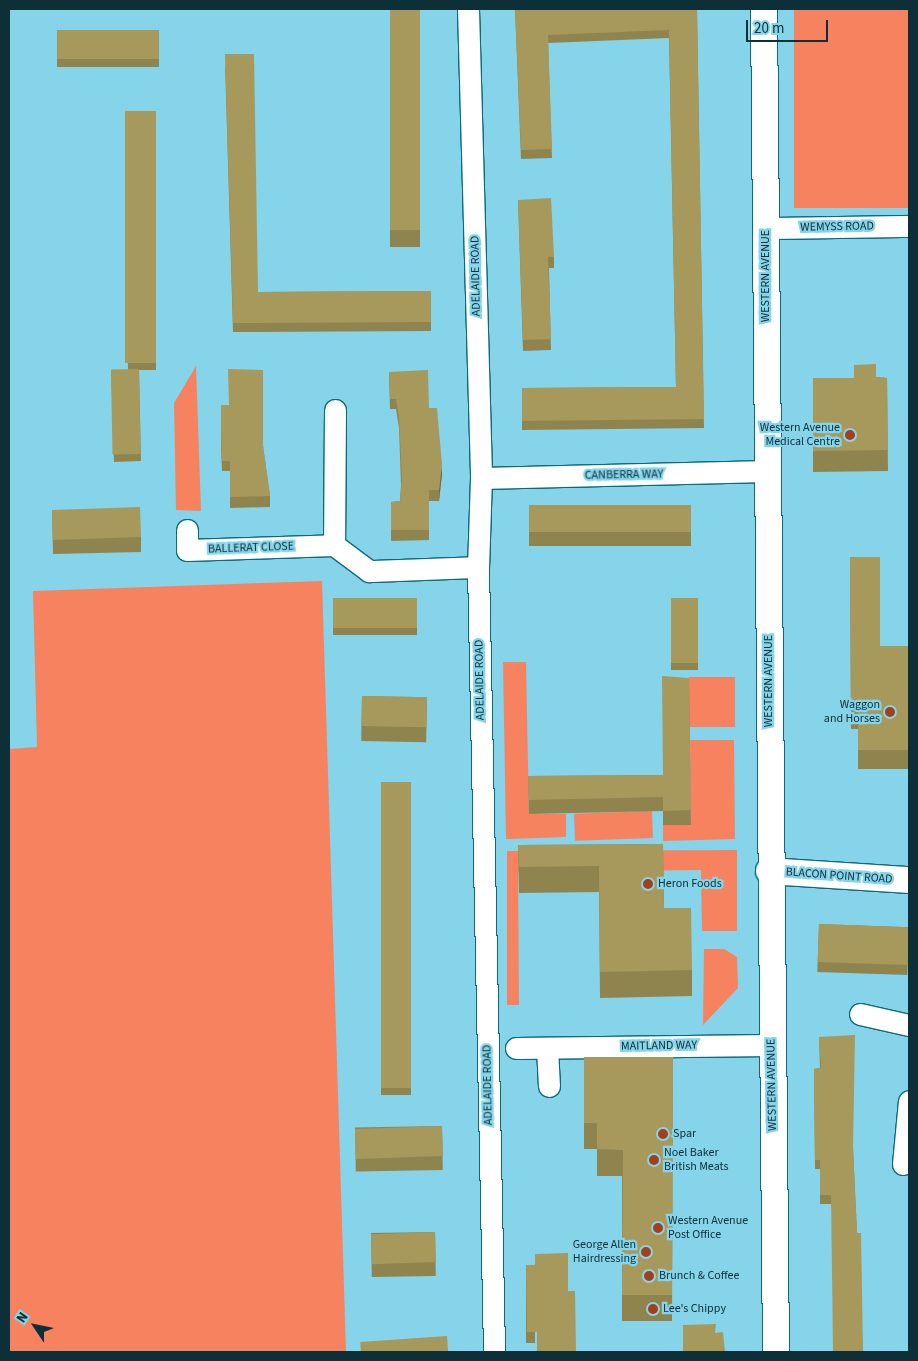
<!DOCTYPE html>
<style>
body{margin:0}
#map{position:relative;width:918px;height:1361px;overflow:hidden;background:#85d4ea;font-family:"Source Sans 3",sans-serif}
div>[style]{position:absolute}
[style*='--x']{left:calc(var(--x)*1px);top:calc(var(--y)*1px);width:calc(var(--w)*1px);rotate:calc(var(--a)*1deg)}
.green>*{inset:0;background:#f78260;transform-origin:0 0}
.roads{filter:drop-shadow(1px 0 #0c6a7e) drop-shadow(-1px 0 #0c6a7e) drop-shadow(0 1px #0c6a7e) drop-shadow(0 -1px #0c6a7e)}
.minor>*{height:21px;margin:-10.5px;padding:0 10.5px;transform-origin:10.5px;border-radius:10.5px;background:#fff}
.tertiary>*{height:26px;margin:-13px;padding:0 13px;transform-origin:13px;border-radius:13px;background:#fff}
.wall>*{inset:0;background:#90844e;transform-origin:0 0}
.shaded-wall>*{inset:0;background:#756b40}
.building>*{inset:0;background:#a7995b;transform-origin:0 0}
.dots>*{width:14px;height:14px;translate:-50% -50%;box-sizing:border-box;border:2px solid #85d4ea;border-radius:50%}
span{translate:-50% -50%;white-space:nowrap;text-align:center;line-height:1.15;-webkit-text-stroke:4.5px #85d4ea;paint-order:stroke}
.street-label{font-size:12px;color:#0c2f38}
.poi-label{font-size:12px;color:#0c2f38}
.right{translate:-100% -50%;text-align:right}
.left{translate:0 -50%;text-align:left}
.frame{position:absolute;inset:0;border:10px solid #0c2f38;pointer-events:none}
.north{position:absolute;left:10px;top:1301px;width:50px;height:50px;-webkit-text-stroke:4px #85d4ea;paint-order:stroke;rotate:304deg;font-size:14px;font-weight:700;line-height:20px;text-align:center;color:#0c2f38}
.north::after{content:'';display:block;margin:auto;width:18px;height:22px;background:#0c2f38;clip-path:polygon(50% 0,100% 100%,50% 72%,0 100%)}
.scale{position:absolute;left:746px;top:20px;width:82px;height:22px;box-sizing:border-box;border:2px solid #0c2f38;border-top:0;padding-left:6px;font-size:15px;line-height:18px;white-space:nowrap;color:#0c2f38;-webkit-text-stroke:4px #85d4ea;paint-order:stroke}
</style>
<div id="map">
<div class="green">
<div style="left:794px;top:9px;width:115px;height:199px"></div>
<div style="clip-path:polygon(196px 366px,201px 511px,176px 510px,174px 403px)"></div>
<div style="clip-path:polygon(322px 581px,346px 1352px,9px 1352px,9px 749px,37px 747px,33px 591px)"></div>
<div style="clip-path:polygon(503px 662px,526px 662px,529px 814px,566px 814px,566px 837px,506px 839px)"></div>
<div style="left:689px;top:677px;width:46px;height:50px"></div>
<div style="clip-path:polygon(690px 740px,734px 740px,735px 839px,663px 841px,663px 825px,691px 824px)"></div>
<div style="left:652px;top:811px;width:27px;height:78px;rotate:88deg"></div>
<div style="clip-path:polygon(737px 850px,737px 931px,702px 931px,701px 870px,518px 872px,519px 1005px,507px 1005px,507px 851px)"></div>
<div style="clip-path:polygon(704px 949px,724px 949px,737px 957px,738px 988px,703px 1025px)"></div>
</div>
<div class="roads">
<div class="minor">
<div style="--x:468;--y:9;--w:469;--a:88.4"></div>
<div style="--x:481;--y:478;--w:89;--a:91.9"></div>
<div style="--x:478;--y:567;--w:785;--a:88.83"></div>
<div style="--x:766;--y:228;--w:143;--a:-0.8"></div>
<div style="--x:335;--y:410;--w:135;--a:90.4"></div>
<div style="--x:334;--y:545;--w:44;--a:36.6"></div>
<div style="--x:369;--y:571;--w:109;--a:-2.1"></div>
<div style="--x:481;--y:478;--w:286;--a:-1.4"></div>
<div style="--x:187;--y:530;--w:20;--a:90"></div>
<div style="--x:187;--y:550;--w:147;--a:-1.9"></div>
<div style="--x:860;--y:1014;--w:50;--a:12.7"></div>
<div style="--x:516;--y:1048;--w:255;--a:-0.7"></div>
<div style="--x:547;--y:1048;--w:38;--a:87"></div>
<div style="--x:903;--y:1164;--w:63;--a:-84.6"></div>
</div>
<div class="tertiary">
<div style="--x:764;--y:9;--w:1343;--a:89.49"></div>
<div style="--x:769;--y:871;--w:140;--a:3.7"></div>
</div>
</div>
<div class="wall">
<div style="left:390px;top:9px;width:30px;height:238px"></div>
<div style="clip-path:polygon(515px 9px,697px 9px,704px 428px,522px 430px,522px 388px,676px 387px,669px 38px,548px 43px,552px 158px,521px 159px)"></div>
<div style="left:159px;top:30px;width:37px;height:102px;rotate:90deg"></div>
<div style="clip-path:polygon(225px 63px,258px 292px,431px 291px,431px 331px,233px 332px)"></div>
<div style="clip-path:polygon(156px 111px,156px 370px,139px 370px,141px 461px,114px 462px,111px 370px,128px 370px,125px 112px)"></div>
<div style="clip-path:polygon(518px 200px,554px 257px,554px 268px,549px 268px,551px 350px,523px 351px)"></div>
<div style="clip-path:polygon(854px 365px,876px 377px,887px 378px,888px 471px,813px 472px,813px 378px,854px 378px)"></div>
<div style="clip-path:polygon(389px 372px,429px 408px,442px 474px,439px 501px,429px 501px,429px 540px,391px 541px,391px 502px,400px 501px,401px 485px,399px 428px,396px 409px,390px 409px)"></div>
<div style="clip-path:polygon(221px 405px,263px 446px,270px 496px,270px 507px,230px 508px,230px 471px,222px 471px,221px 448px)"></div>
<div style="left:529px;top:505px;width:162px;height:41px"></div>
<div style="clip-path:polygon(52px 510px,141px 537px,141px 552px,53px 554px)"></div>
<div style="clip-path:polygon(850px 557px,880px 646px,909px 646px,909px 769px,858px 769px,858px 729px,851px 729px)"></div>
<div style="left:417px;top:598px;width:37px;height:84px;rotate:90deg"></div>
<div style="left:671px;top:598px;width:27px;height:72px"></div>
<div style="clip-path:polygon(689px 678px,691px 825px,663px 825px,663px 811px,529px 814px,528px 776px,663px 775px)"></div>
<div style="left:362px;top:696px;width:65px;height:45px;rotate:1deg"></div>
<div style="left:381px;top:782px;width:30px;height:313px"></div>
<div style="clip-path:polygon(663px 844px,664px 908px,692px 970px,692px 996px,600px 998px,599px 892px,519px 893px,518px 845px)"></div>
<div style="left:819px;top:924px;width:90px;height:48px;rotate:2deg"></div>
<div style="clip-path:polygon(819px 1037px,853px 1149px,857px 1233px,863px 1352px,831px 1204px,820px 1204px,820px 1169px,815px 1169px,814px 1069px,820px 1068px)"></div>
<div style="clip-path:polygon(584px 1057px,673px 1057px,672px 1321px,622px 1321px,622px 1176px,597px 1176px,597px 1149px,584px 1149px)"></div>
<div style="left:442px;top:1126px;width:44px;height:87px;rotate:89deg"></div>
<div style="left:435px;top:1232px;width:44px;height:64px;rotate:89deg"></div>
<div style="left:526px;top:1265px;width:9px;height:78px"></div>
</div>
<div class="shaded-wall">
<div style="clip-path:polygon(442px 464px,442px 474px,439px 501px,439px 490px)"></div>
</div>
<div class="building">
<div style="left:390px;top:9px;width:30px;height:221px"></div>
<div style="clip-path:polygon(515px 9px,697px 9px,704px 419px,522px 421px,522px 388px,676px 387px,669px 30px,548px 35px,552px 149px,521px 150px)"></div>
<div style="left:159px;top:30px;width:29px;height:102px;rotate:90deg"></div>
<div style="clip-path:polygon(225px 54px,254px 54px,258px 292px,431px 291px,431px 322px,233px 323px)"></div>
<div style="left:156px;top:111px;width:252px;height:31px;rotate:90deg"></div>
<div style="clip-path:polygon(551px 198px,554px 257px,548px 257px,551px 339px,523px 340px,518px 200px)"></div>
<div style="clip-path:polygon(876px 364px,876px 377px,887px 378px,888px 450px,813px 451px,813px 378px,854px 378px,854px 365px)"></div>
<div style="left:139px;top:369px;width:85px;height:28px;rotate:89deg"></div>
<div style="clip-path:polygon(228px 369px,263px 370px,263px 446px,270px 496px,230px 497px,230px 461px,222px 461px,221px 438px,221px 405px,229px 405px)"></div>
<div style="clip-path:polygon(428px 370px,429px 408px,437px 408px,442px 464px,439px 490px,429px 490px,429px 530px,391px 530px,391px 502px,400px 501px,402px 480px,399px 418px,396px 399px,390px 399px,389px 372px)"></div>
<div style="left:529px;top:505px;width:162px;height:27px"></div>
<div style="left:140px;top:507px;width:30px;height:88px;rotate:88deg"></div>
<div style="clip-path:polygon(850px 557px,880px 557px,880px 646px,909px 646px,909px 750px,858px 750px,858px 709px,851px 709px)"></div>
<div style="left:417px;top:598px;width:30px;height:84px;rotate:90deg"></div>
<div style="left:671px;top:598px;width:27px;height:65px"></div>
<div style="clip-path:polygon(662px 676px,689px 678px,691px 810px,663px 811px,663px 797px,529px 800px,528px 776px,663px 775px)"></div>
<div style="left:362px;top:696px;width:65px;height:30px;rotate:1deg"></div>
<div style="left:381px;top:782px;width:30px;height:306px"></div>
<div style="clip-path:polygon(663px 844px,664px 908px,691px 908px,692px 970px,600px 972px,599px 866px,519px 867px,518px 845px)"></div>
<div style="left:819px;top:924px;width:90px;height:38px;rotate:2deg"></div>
<div style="clip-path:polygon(855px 1035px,853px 1146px,857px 1233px,861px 1233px,863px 1352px,833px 1352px,831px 1195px,820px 1195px,820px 1160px,815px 1160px,814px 1069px,821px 1068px,819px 1037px)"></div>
<div style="clip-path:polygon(584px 1057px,673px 1057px,672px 1295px,622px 1295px,623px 1150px,597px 1149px,597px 1123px,584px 1123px)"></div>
<div style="left:442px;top:1126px;width:30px;height:87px;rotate:88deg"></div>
<div style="left:435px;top:1232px;width:30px;height:64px;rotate:88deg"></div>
<div style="clip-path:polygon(568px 1253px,568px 1291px,575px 1291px,576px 1352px,537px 1352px,537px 1332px,527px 1332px,526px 1265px,535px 1265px,535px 1254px)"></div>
<div style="clip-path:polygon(716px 1324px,715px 1333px,723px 1332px,725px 1352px,683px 1352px,683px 1325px)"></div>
<div style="left:447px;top:1336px;width:16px;height:87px;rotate:86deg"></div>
</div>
<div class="dots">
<div style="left:850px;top:435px;background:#a53e1d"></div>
<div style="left:890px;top:712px;background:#a53e1d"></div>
<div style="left:648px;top:884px;background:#a53e1d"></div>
<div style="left:663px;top:1134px;background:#a53e1d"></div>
<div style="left:654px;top:1160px;background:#a53e1d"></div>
<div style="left:658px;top:1228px;background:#a53e1d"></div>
<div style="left:646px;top:1252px;background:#a53e1d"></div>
<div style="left:649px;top:1276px;background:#a53e1d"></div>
<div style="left:653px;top:1309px;background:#a53e1d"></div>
</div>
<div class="street-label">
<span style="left:837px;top:227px;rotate:-1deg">WEMYSS ROAD</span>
<span style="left:476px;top:276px;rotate:-91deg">ADELAIDE ROAD</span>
<span style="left:766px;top:276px;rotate:-90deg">WESTERN AVENUE</span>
<span style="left:624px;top:475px;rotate:-1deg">CANBERRA WAY</span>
<span style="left:251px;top:548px;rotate:-2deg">BALLERAT CLOSE</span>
<span style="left:480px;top:680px;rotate:-91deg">ADELAIDE ROAD</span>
<span style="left:769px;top:681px;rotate:-90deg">WESTERN AVENUE</span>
<span style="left:839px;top:876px;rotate:4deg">BLACON POINT ROAD</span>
<span style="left:659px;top:1046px;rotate:-1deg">MAITLAND WAY</span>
<span style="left:488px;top:1085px;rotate:-91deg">ADELAIDE ROAD</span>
<span style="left:772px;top:1085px;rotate:-91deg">WESTERN AVENUE</span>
</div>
<div class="poi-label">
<span class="right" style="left:840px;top:435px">Western Avenue<br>Medical Centre</span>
<span class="right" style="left:880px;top:712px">Waggon<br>and Horses</span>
<span class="left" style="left:658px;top:884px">Heron Foods</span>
<span class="left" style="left:673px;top:1134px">Spar</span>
<span class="left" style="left:664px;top:1160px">Noel Baker<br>British Meats</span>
<span class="left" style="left:668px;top:1228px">Western Avenue<br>Post Office</span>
<span class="right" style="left:636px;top:1252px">George Allen<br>Hairdressing</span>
<span class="left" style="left:659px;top:1276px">Brunch &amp; Coffee</span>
<span class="left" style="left:663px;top:1309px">Lee's Chippy</span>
</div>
<div class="frame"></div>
<div class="north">N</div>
<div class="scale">20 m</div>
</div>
